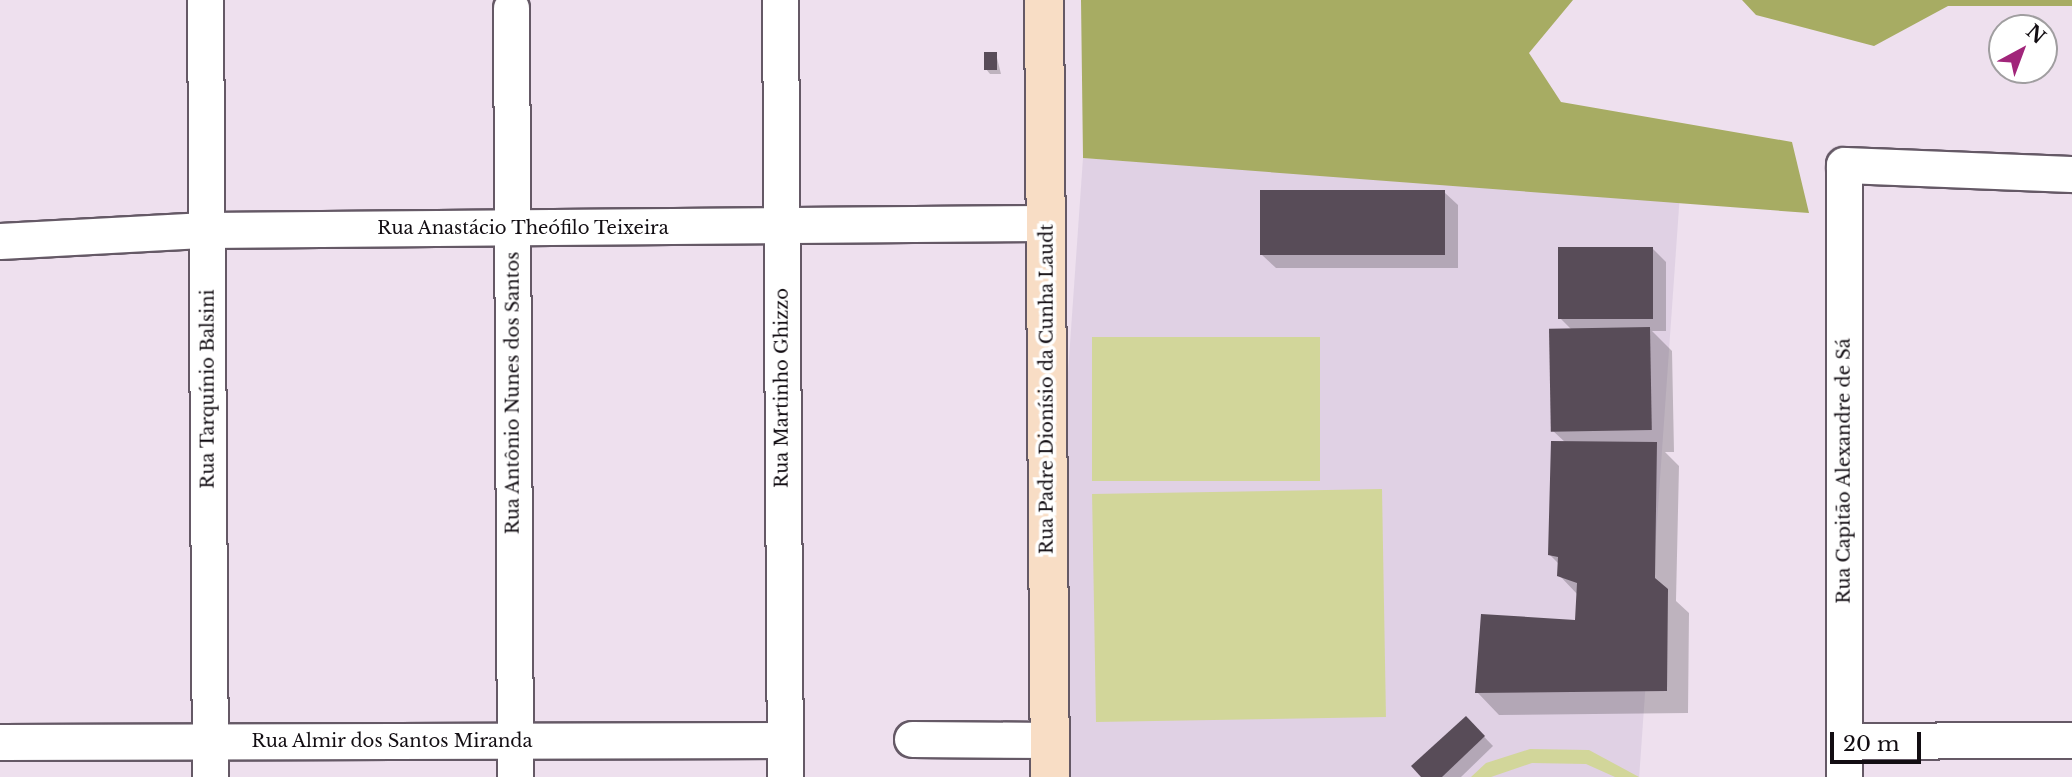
<!DOCTYPE html>
<meta charset="utf-8">
<style>
body{margin:0}
#map{position:relative;width:2072px;height:777px;overflow:hidden;background:#eee0ee;font-family:"Libre Baskerville",serif}
div>[style]{position:absolute}
[style*='--x']{left:calc(var(--x)*1px);top:calc(var(--y)*1px);width:calc(var(--w)*1px);rotate:calc(var(--a)*1deg)}
.education>*{inset:0;background:#e0d1e4;transform-origin:0 0}
.green>*{inset:0;background:#d2d69a;transform-origin:0 0}
.forest>*{inset:0;background:#a7ac63}
.shadow>*{inset:0;background:#0003}
.building>*{inset:0;background:#584c58;transform-origin:0 0}
.roads{filter:drop-shadow(2px 0 #655966) drop-shadow(-2px 0 #655966) drop-shadow(0 2px #655966) drop-shadow(0 -2px #655966)}
.street>*{height:35px;margin:-17.5px;padding:0 17.5px;transform-origin:17.5px;border-radius:17.5px;background:#fff}
.secondary>*{height:38px;margin:-19px;padding:0 19px;transform-origin:19px;border-radius:19px;background:#f8ddc5}
span{translate:-50% -50%;white-space:nowrap;text-align:center;line-height:1.15;-webkit-text-stroke:7px #fff;paint-order:stroke}
.street-label{font-size:18px;color:#120d12}
.north{position:absolute;left:1988px;top:14px;width:70px;height:70px;box-sizing:border-box;background:#fff;border:2px solid #a09ea0;border-radius:50%;rotate:41deg;font-size:19px;font-weight:700;line-height:28px;text-align:center;color:#120d12}
.north::after{content:'';display:block;margin:auto;width:24px;height:32px;background:#a1257a;clip-path:polygon(50% 0,100% 100%,50% 72%,0 100%)}
.scale{position:absolute;left:1830px;top:732px;width:91px;height:32px;box-sizing:border-box;border:4px solid #120d12;border-top:0;padding-left:9px;font-size:21px;line-height:24px;white-space:nowrap;color:#120d12;-webkit-text-stroke:5px #fff;paint-order:stroke}
</style>
<div id="map">
<div class="education">
<div style="left:1083px;top:158px;width:598px;height:619px;rotate:4deg"></div>
</div>
<div class="green">
<div style="left:1092px;top:337px;width:228px;height:144px"></div>
<div style="left:1382px;top:489px;width:228px;height:290px;rotate:89deg"></div>
<div style="clip-path:polygon(1530px 749px,1589px 750px,1639px 777px,1615px 777px,1586px 764px,1532px 763px,1491px 777px,1471px 777px,1486px 763px)"></div>
</div>
<div class="forest">
<div style="clip-path:polygon(1081px 0,1573px 0,1529px 53px,1561px 102px,1792px 142px,1809px 213px,1083px 158px)"></div>
<div style="clip-path:polygon(1742px 0,2072px 0,2072px 6px,1948px 6px,1874px 46px,1756px 15px)"></div>
</div>
<div class="shadow">
<div style="clip-path:polygon(996px 54px,1001px 74px,990px 74px,986px 69px)"></div>
<div style="clip-path:polygon(1444px 192px,1458px 205px,1458px 268px,1276px 268px,1262px 255px)"></div>
<div style="clip-path:polygon(1652px 248px,1666px 262px,1666px 331px,1652px 331px,1672px 351px,1674px 452px,1665px 452px,1679px 466px,1676px 601px,1689px 613px,1688px 713px,1499px 715px,1477px 692px,1577px 622px,1578px 595px,1559px 575px,1559px 564px,1550px 555px,1566px 443px,1552px 430px,1574px 332px,1560px 318px)"></div>
<div style="clip-path:polygon(1466px 718px,1493px 746px,1461px 777px,1424px 777px)"></div>
</div>
<div class="building">
<div style="left:984px;top:52px;width:13px;height:18px"></div>
<div style="left:1260px;top:190px;width:185px;height:65px"></div>
<div style="left:1558px;top:247px;width:95px;height:72px"></div>
<div style="left:1650px;top:327px;width:103px;height:101px;rotate:89deg"></div>
<div style="clip-path:polygon(1551px 441px,1657px 442px,1655px 578px,1668px 589px,1667px 691px,1475px 693px,1481px 614px,1575px 620px,1577px 583px,1557px 576px,1558px 557px,1548px 555px)"></div>
<div style="clip-path:polygon(1466px 716px,1485px 736px,1442px 777px,1421px 777px,1411px 766px)"></div>
</div>
<div class="roads">
<div class="street">
<div style="--x:205;--y:0;--w:777;--a:89.63"></div>
<div style="--x:780;--y:0;--w:777;--a:89.63"></div>
<div style="--x:511;--y:8;--w:769;--a:89.7"></div>
<div style="--x:0;--y:241;--w:206;--a:-3.1"></div>
<div style="--x:206;--y:230;--w:840;--a:-0.48"></div>
<div style="--x:912;--y:739;--w:138;--a:0.4"></div>
<div style="--x:1844;--y:741;--w:228;--a:-0.3"></div>
<div style="--x:0;--y:742;--w:785;--a:-0.15"></div>
<div style="--x:1844;--y:777;--w:612;--a:-90"></div>
<div style="--x:1844;--y:165;--w:228;--a:2.3"></div>
</div>
<div class="secondary">
<div style="--x:1044;--y:0;--w:777;--a:89.56"></div>
</div>
</div>
<div class="street-label">
<span style="left:523px;top:228px">Rua Anastácio Theófilo Teixeira</span>
<span style="left:782px;top:388px;rotate:-90deg">Rua Martinho Ghizzo</span>
<span style="left:208px;top:389px;rotate:-90deg">Rua Tarquínio Balsini</span>
<span style="left:1047px;top:389px;rotate:-90deg">Rua Padre Dionísio da Cunha Laudt</span>
<span style="left:513px;top:393px;rotate:-90deg">Rua Antônio Nunes dos Santos</span>
<span style="left:1844px;top:471px;rotate:-90deg">Rua Capitão Alexandre de Sá</span>
<span style="left:392px;top:741px">Rua Almir dos Santos Miranda</span>
</div>
<div class="north">N</div>
<div class="scale">20 m</div>
</div>
